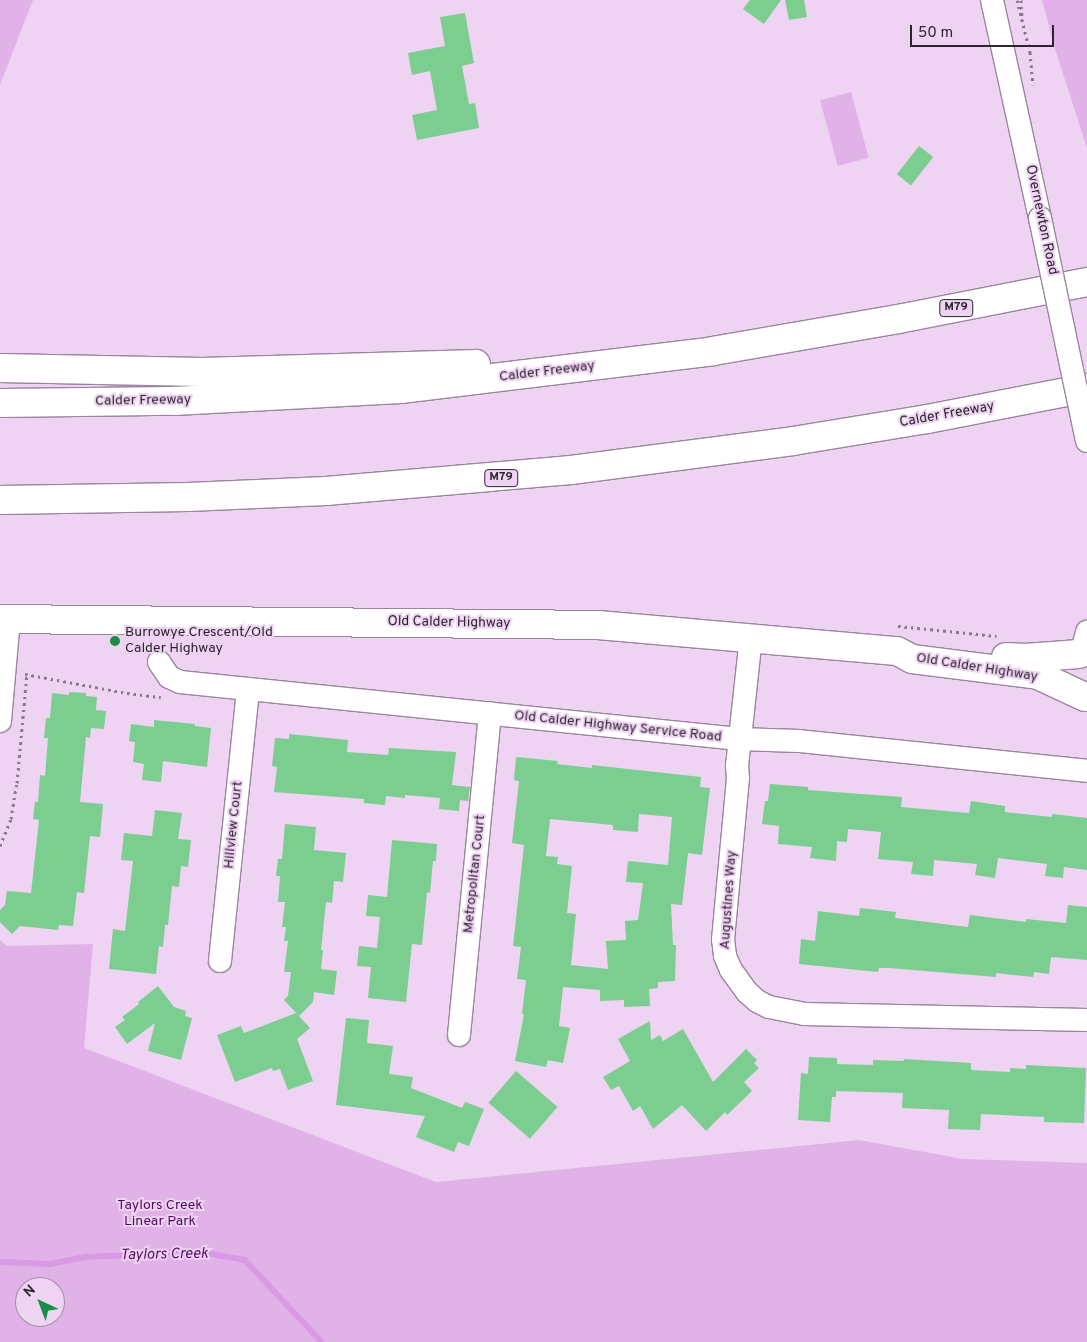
<!DOCTYPE html>
<style>
body{margin:0}
#map{position:relative;width:1087px;height:1342px;overflow:hidden;background:#eed4f2;font-family:Overpass,sans-serif}
div>[style]{position:absolute}
[style*='--x']{left:calc(var(--x)*1px);top:calc(var(--y)*1px);width:calc(var(--w)*1px);rotate:calc(var(--a)*1deg)}
.green>*{inset:0;background:#e0b2e8;transform-origin:0 0}
.stream>*{height:5.5px;margin:-2.75px;padding:0 2.75px;transform-origin:2.75px;border-radius:2.75px;background:#d89be3}
.building>*{inset:0;background:#7bcd90;transform-origin:0 0}
.path>*{height:3px;margin-top:-1.5px;transform-origin:0;background:repeating-linear-gradient(90deg,#89778b 0 2.5px,transparent 0 6.5px)}
.roads{filter:drop-shadow(1px 0 #9b849f) drop-shadow(-1px 0 #9b849f) drop-shadow(0 1px #9b849f) drop-shadow(0 -1px #9b849f)}
.minor>*{height:22px;margin:-11px;padding:0 11px;transform-origin:11px;border-radius:11px;background:#fff}
.primary>*{height:28px;margin:-14px;padding:0 14px;transform-origin:14px;border-radius:14px;background:#fff}
.motorway>*{height:28px;margin:-14px;padding:0 14px;transform-origin:14px;border-radius:14px;background:#fff}
.bridges{filter:drop-shadow(1px 0 #9b849f) drop-shadow(-1px 0 #9b849f) drop-shadow(0 1px #9b849f) drop-shadow(0 -1px #9b849f)}
.minor-bridge>*{height:22px;margin:-11px;padding:0 11px;transform-origin:11px;border-radius:11px;background:#fff}
.dots>*{width:14px;height:14px;translate:-50% -50%;box-sizing:border-box;border:2px solid #eed4f2;border-radius:50%}
span{translate:-50% -50%;white-space:nowrap;text-align:center;line-height:1.15;-webkit-text-stroke:4px #eed4f2;paint-order:stroke}
.shield-label span{padding:1px 4px;background:#eed4f2;border:1px solid;border-radius:4px;-webkit-text-stroke-width:0}
.shield-label{font-size:12px;color:#2e242f;font-weight:700}
.street-label{font-size:14px;color:#2e242f}
.poi-label{font-size:14px;color:#2e242f}
.left{translate:0 -50%;text-align:left}
.park-label{font-size:14px;color:#540661}
.water-label{font-size:15px;color:#570b64;font-style:italic}
.north{position:absolute;left:15px;top:1277px;width:50px;height:50px;box-sizing:border-box;background:#eed4f2;border:1px solid #a18ea4;border-radius:50%;rotate:317deg;font-size:14px;font-weight:700;line-height:20px;text-align:center;color:#2e242f}
.north::after{content:'';display:block;margin:auto;width:18px;height:22px;background:#198d47;clip-path:polygon(50% 0,100% 100%,50% 72%,0 100%)}
.scale{position:absolute;left:910px;top:25px;width:144px;height:22px;box-sizing:border-box;border:2px solid #2e242f;border-top:0;padding-left:6px;font-size:15px;line-height:18px;white-space:nowrap;color:#2e242f;-webkit-text-stroke:4px #eed4f2;paint-order:stroke}
</style>
<div id="map">
<div class="green">
<div style="clip-path:polygon(0 0,33px 0,0 85px)"></div>
<div style="clip-path:polygon(1042px 0,1087px 0,1087px 148px,1056px 52px)"></div>
<div style="left:851px;top:92px;width:68px;height:32px;rotate:75deg"></div>
<div style="clip-path:polygon(evenodd,0 940px,7px 946px,93px 944px,84px 1048px,436px 1182px,859px 1140px,963px 1159px,1087px 1163px,1087px 1342px,0 1342px,0 940px,25px 1287px,55px 1287px,55px 1317px,25px 1317px,25px 1287px)"></div>
</div>
<div class="stream">
<div style="--x:0;--y:1262;--w:50;--a:2.3"></div>
<div style="--x:50;--y:1264;--w:36;--a:-11"></div>
<div style="--x:85;--y:1257;--w:116;--a:-2.5"></div>
<div style="--x:201;--y:1252;--w:45;--a:10.3"></div>
<div style="--x:245;--y:1260;--w:112;--a:46.8"></div>
</div>
<div class="building">
<div style="clip-path:polygon(750px 0,781px 0,764px 24px,743px 9px)"></div>
<div style="clip-path:polygon(785px 0,804px 0,807px 17px,789px 20px)"></div>
<div style="clip-path:polygon(465px 13px,474px 63px,462px 66px,469px 104px,475px 103px,479px 128px,417px 140px,412px 115px,437px 110px,430px 71px,412px 75px,408px 53px,445px 46px,440px 17px)"></div>
<div style="left:919px;top:146px;width:18px;height:36px;rotate:38deg"></div>
<div style="clip-path:polygon(69px 692px,86px 693px,86px 696px,97px 697px,96px 710px,106px 711px,104px 729px,91px 728px,90px 738px,86px 737px,80px 802px,103px 804px,100px 837px,90px 836px,84px 893px,77px 892px,73px 926px,59px 925px,58px 930px,20px 926px,12px 934px,0 922px,0 910px,5px 905px,7px 891px,31px 893px,39px 820px,33px 819px,35px 802px,38px 802px,40px 775px,45px 776px,48px 738px,44px 738px,46px 718px,50px 718px,52px 693px,69px 695px)"></div>
<div style="clip-path:polygon(154px 720px,195px 724px,195px 726px,211px 728px,207px 767px,163px 761px,161px 782px,142px 780px,144px 764px,133px 762px,135px 742px,129px 741px,131px 724px,154px 727px)"></div>
<div style="clip-path:polygon(289px 734px,348px 740px,347px 752px,388px 755px,389px 748px,456px 752px,452px 785px,470px 787px,468px 801px,460px 800px,459px 811px,439px 809px,440px 798px,405px 795px,405px 798px,386px 796px,385px 805px,364px 803px,364px 799px,274px 792px,277px 767px,272px 766px,275px 738px,289px 739px)"></div>
<div style="clip-path:polygon(evenodd,516px 757px,558px 761px,557px 764px,592px 768px,592px 765px,701px 777px,700px 787px,710px 788px,702px 855px,688px 853px,682px 905px,671px 904px,673px 945px,676px 945px,675px 981px,658px 982px,658px 988px,649px 989px,650px 1006px,624px 1007px,624px 1000px,600px 1001px,600px 990px,563px 987px,559px 1026px,570px 1028px,563px 1063px,548px 1060px,546px 1067px,515px 1061px,524px 1014px,522px 1014px,526px 980px,517px 979px,521px 947px,513px 946px,524px 845px,512px 843px,519px 781px,514px 780px,516px 757px,639px 814px,672px 817px,668px 865px,628px 861px,626px 882px,643px 883px,638px 920px,625px 921px,626px 940px,606px 941px,608px 969px,571px 965px,576px 914px,567px 913px,572px 866px,557px 864px,558px 857px,546px 856px,550px 819px,613px 825px,613px 830px,638px 832px,639px 814px)"></div>
<div style="clip-path:polygon(770px 784px,808px 787px,808px 790px,902px 797px,901px 807px,969px 813px,971px 801px,1005px 806px,1005px 812px,1052px 817px,1052px 814px,1087px 818px,1087px 870px,1064px 867px,1063px 878px,1045px 876px,1047px 864px,998px 858px,995px 878px,975px 875px,977px 864px,934px 860px,933px 876px,911px 874px,913px 862px,878px 859px,881px 832px,848px 829px,847px 842px,837px 841px,836px 861px,810px 858px,812px 847px,778px 844px,779px 826px,762px 824px,765px 801px,768px 801px)"></div>
<div style="clip-path:polygon(155px 810px,182px 813px,178px 839px,191px 840px,188px 867px,181px 866px,179px 887px,172px 886px,168px 925px,165px 925px,163px 947px,159px 946px,156px 974px,109px 969px,113px 929px,125px 931px,133px 861px,121px 860px,124px 833px,152px 836px)"></div>
<div style="clip-path:polygon(285px 824px,316px 827px,314px 850px,346px 853px,343px 882px,334px 881px,332px 903px,326px 902px,321px 950px,323px 950px,321px 969px,337px 971px,334px 995px,314px 992px,313px 1002px,299px 1016px,284px 1000px,288px 996px,291px 972px,284px 972px,288px 941px,284px 941px,286px 927px,282px 927px,285px 902px,278px 902px,280px 876px,276px 876px,278px 859px,282px 859px)"></div>
<div style="clip-path:polygon(392px 840px,437px 844px,436px 861px,433px 861px,430px 893px,427px 892px,422px 945px,412px 944px,406px 1002px,368px 998px,371px 967px,357px 966px,359px 946px,377px 948px,380px 917px,366px 916px,368px 895px,387px 897px)"></div>
<div style="clip-path:polygon(1068px 905px,1087px 907px,1087px 960px,1051px 957px,1049px 974px,1034px 972px,1033px 977px,996px 973px,996px 977px,889px 968px,879px 968px,878px 972px,799px 964px,801px 939px,815px 941px,818px 911px,859px 916px,860px 908px,896px 912px,895px 918px,968px 927px,970px 915px,1026px 922px,1026px 919px,1066px 923px)"></div>
<div style="clip-path:polygon(158px 986px,174px 1007px,186px 1011px,185px 1016px,192px 1018px,181px 1060px,148px 1051px,155px 1023px,127px 1044px,115px 1027px,125px 1020px,122px 1017px,139px 1004px,138px 1002px)"></div>
<div style="clip-path:polygon(296px 1013px,310px 1028px,297px 1039px,313px 1081px,288px 1090px,280px 1069px,273px 1071px,272px 1068px,235px 1082px,217px 1035px,241px 1026px,244px 1033px)"></div>
<div style="clip-path:polygon(346px 1018px,369px 1020px,367px 1043px,393px 1046px,389px 1074px,413px 1077px,411px 1088px,462px 1108px,465px 1102px,484px 1109px,469px 1146px,458px 1142px,454px 1152px,416px 1137px,425px 1116px,336px 1105px)"></div>
<div style="clip-path:polygon(650px 1021px,651px 1040px,660px 1035px,663px 1041px,683px 1029px,713px 1082px,746px 1049px,757px 1060px,754px 1063px,759px 1068px,744px 1082px,752px 1091px,727px 1115px,725px 1112px,706px 1131px,682px 1105px,653px 1129px,640px 1106px,633px 1111px,619px 1086px,611px 1090px,603px 1077px,630px 1061px,618px 1039px)"></div>
<div style="clip-path:polygon(809px 1057px,837px 1058px,837px 1064px,873px 1065px,873px 1060px,904px 1061px,904px 1059px,971px 1063px,971px 1070px,1010px 1072px,1010px 1068px,1026px 1069px,1026px 1065px,1086px 1068px,1084px 1123px,1044px 1122px,1044px 1117px,981px 1114px,980px 1130px,948px 1129px,949px 1110px,902px 1108px,903px 1093px,836px 1091px,836px 1097px,832px 1097px,830px 1122px,798px 1120px,801px 1073px,808px 1074px)"></div>
<div style="left:516px;top:1071px;width:55px;height:42px;rotate:41deg"></div>
</div>
<div class="path">
<div style="--x:1017;--y:0;--w:54;--a:76"></div>
<div style="--x:1030;--y:52;--w:33;--a:85"></div>
<div style="--x:1021;--y:0;--w:17;--a:87"></div>
<div style="--x:898;--y:626;--w:99;--a:5.8"></div>
<div style="--x:25;--y:674;--w:104;--a:10.6"></div>
<div style="--x:127;--y:693;--w:34;--a:7"></div>
<div style="--x:0;--y:846;--w:29;--a:-68"></div>
<div style="--x:11;--y:819;--w:36;--a:-81"></div>
<div style="--x:17;--y:783;--w:109;--a:-84.8"></div>
</div>
<div class="roads">
<div class="minor">
<div style="--x:992;--y:0;--w:223;--a:77.6"></div>
<div style="--x:751;--y:637;--w:129;--a:96.2"></div>
<div style="--x:737;--y:765;--w:13;--a:86"></div>
<div style="--x:738;--y:778;--w:162;--a:95.3"></div>
<div style="--x:723;--y:939;--w:17;--a:83"></div>
<div style="--x:725;--y:956;--w:15;--a:67"></div>
<div style="--x:731;--y:970;--w:27;--a:54"></div>
<div style="--x:747;--y:992;--w:13;--a:42"></div>
<div style="--x:757;--y:1001;--w:13;--a:27"></div>
<div style="--x:769;--y:1007;--w:36;--a:11"></div>
<div style="--x:804;--y:1014;--w:283;--a:1.2"></div>
<div style="--x:1082;--y:651;--w:20;--a:-75"></div>
<div style="--x:159;--y:662;--w:18;--a:56"></div>
<div style="--x:169;--y:677;--w:12;--a:24"></div>
<div style="--x:180;--y:682;--w:562;--a:5.82"></div>
<div style="--x:739;--y:739;--w:60;--a:1.9"></div>
<div style="--x:799;--y:741;--w:290;--a:5.9"></div>
<div style="--x:0;--y:721;--w:102;--a:-85"></div>
<div style="--x:220;--y:961;--w:273;--a:-84.1"></div>
<div style="--x:459;--y:1035;--w:323;--a:-84.5"></div>
</div>
<div class="primary">
<div style="--x:0;--y:619;--w:598;--a:0.57"></div>
<div style="--x:598;--y:625;--w:300;--a:5"></div>
<div style="--x:897;--y:651;--w:17;--a:28"></div>
<div style="--x:912;--y:659;--w:127;--a:7.2"></div>
<div style="--x:1038;--y:675;--w:52;--a:25.1"></div>
<div style="--x:1006;--y:657;--w:19;--a:3"></div>
<div style="--x:1025;--y:658;--w:54;--a:-4.2"></div>
</div>
<div class="motorway">
<div style="--x:0;--y:368;--w:202;--a:1.1"></div>
<div style="--x:202;--y:372;--w:274;--a:-1.7"></div>
<div style="--x:0;--y:403;--w:174;--a:-0.7"></div>
<div style="--x:174;--y:401;--w:227;--a:-3"></div>
<div style="--x:401;--y:389;--w:314;--a:-6.9"></div>
<div style="--x:713;--y:351;--w:188;--a:-9.8"></div>
<div style="--x:898;--y:319;--w:193;--a:-11.1"></div>
<div style="--x:0;--y:500;--w:188;--a:-0.9"></div>
<div style="--x:188;--y:497;--w:138;--a:-2.5"></div>
<div style="--x:326;--y:491;--w:246;--a:-4.9"></div>
<div style="--x:571;--y:470;--w:224;--a:-7.4"></div>
<div style="--x:793;--y:441;--w:136;--a:-9.3"></div>
<div style="--x:927;--y:419;--w:163;--a:-11"></div>
</div>
</div>
<div class="bridges">
<div class="minor-bridge">
<div style="--x:1040;--y:218;--w:228;--a:78.1"></div>
</div>
</div>
<div class="dots">
<div style="left:115px;top:641px;background:#198d47"></div>
</div>
<div class="shield-label">
<span style="left:956px;top:308px">M79</span>
<span style="left:501px;top:478px">M79</span>
</div>
<div class="street-label">
<span style="left:1041px;top:220px;rotate:78deg">Overnewton Road</span>
<span style="left:547px;top:372px;rotate:-7deg">Calder Freeway</span>
<span style="left:143px;top:401px;rotate:-1deg">Calder Freeway</span>
<span style="left:947px;top:415px;rotate:-10deg">Calder Freeway</span>
<span style="left:449px;top:623px;rotate:1deg">Old Calder Highway</span>
<span style="left:977px;top:668px;rotate:9deg">Old Calder Highway</span>
<span style="left:618px;top:727px;rotate:6deg">Old Calder Highway Service Road</span>
<span style="left:234px;top:825px;rotate:-84deg">Hillview Court</span>
<span style="left:475px;top:874px;rotate:-84deg">Metropolitan Court</span>
<span style="left:729px;top:900px;rotate:-86deg">Augustines Way</span>
</div>
<div class="poi-label">
<span class="left" style="left:125px;top:641px">Burrowye Crescent/Old<br>Calder Highway</span>
</div>
<div class="park-label">
<span style="left:160px;top:1214px">Taylors Creek<br>Linear Park</span>
</div>
<div class="water-label">
<span style="left:164px;top:1255px;rotate:-1deg">Taylors Creek</span>
</div>
<div class="north">N</div>
<div class="scale">50 m</div>
</div>
